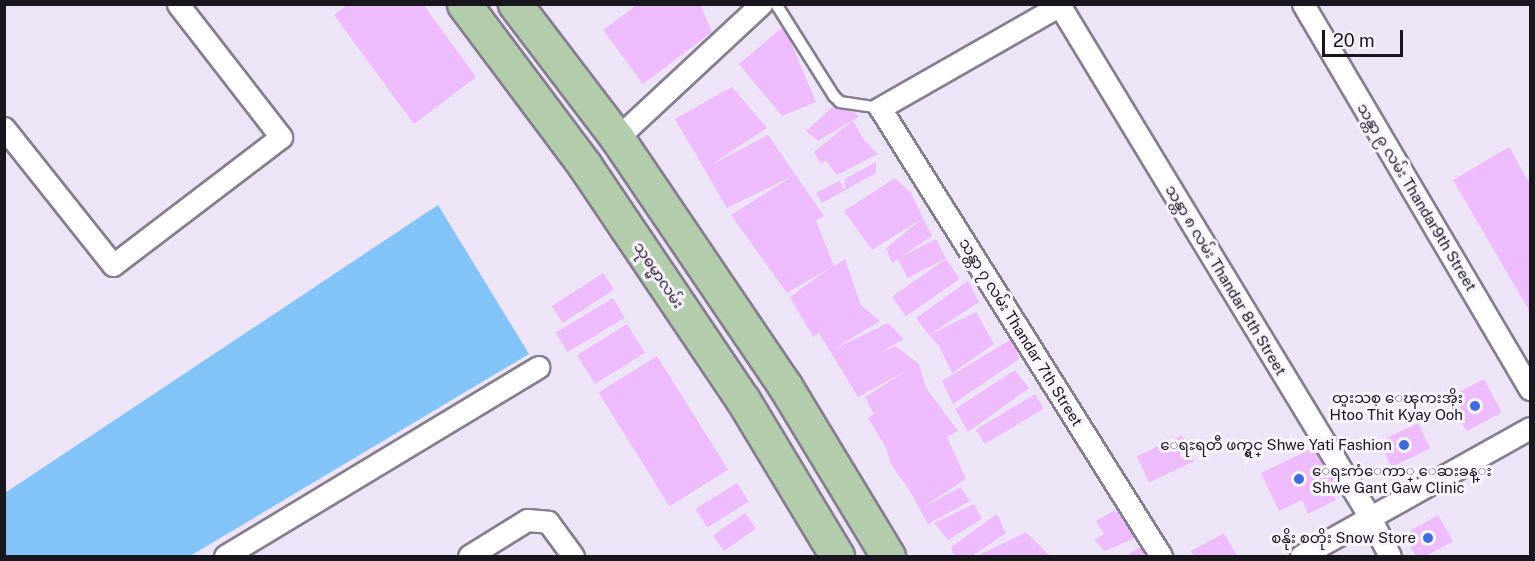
<!DOCTYPE html>
<meta charset="utf-8">
<style>
body{margin:0}
#map{position:relative;width:1535px;height:561px;overflow:hidden;background:#ede5f7;font-family:"Public Sans","Noto Sans Myanmar",sans-serif}
div>[style]{position:absolute}
[style*='--x']{left:calc(var(--x)*1px);top:calc(var(--y)*1px);width:calc(var(--w)*1px);rotate:calc(var(--a)*1deg)}
.water>*{inset:0;background:#82c3f8}
.building>*{inset:0;background:#eebcfc;transform-origin:0 0}
.roads{filter:drop-shadow(2px 0 #857e8e) drop-shadow(-2px 0 #857e8e) drop-shadow(0 2px #857e8e) drop-shadow(0 -2px #857e8e)}
.service>*{height:10px;margin:-5px;padding:0 5px;transform-origin:5px;border-radius:5px;background:#fff}
.minor>*{height:21px;margin:-10.5px;padding:0 10.5px;transform-origin:10.5px;border-radius:10.5px;background:#fff}
.primary>*{height:33px;margin:-16.5px;padding:0 16.5px;transform-origin:16.5px;border-radius:16.5px;background:#b3cdac}
.dots>*{width:16px;height:16px;translate:-50% -50%;box-sizing:border-box;border:3px solid #f8f3ff;border-radius:50%}
span{translate:-50% -50%;white-space:nowrap;text-align:center;line-height:1.15;-webkit-text-stroke:6px #f8f3ff;paint-order:stroke}
.street-label{font-size:15px;color:#19161d}
.poi-label{font-size:15px;color:#19161d}
.right{translate:-100% -50%;text-align:right}
.left{translate:0 -50%;text-align:left}
.frame{position:absolute;inset:0;border:6px solid #19161d;pointer-events:none}
.scale{position:absolute;left:1322px;top:30px;width:81px;height:27px;box-sizing:border-box;border:3px solid #19161d;border-top:0;padding-left:8px;font-size:18px;line-height:21px;white-space:nowrap;color:#19161d;-webkit-text-stroke:4px #f8f3ff;paint-order:stroke}
</style>
<div id="map">
<div class="water">
<div style="clip-path:polygon(438px 205px,529px 354px,190px 556px,5px 556px,5px 493px)"></div>
</div>
<div class="building">
<div style="clip-path:polygon(348px 4px,423px 4px,476px 77px,414px 124px,334px 15px)"></div>
<div style="clip-path:polygon(638px 4px,700px 4px,712px 32px,643px 84px,603px 30px)"></div>
<div style="clip-path:polygon(784px 26px,816px 102px,782px 116px,739px 64px)"></div>
<div style="clip-path:polygon(732px 87px,767px 128px,709px 166px,768px 135px,824px 216px,816px 221px,834px 266px,845px 259px,861px 305px,880px 321px,834px 349px,888px 323px,904px 339px,872px 357px,895px 346px,919px 364px,926px 388px,958px 431px,947px 437px,966px 479px,923px 507px,961px 487px,970px 501px,928px 524px,908px 488px,892px 466px,885px 446px,868px 418px,874px 414px,865px 397px,911px 368px,858px 397px,819px 333px,813px 337px,790px 297px,831px 267px,787px 293px,731px 215px,793px 176px,727px 208px,675px 119px)"></div>
<div style="clip-path:polygon(837px 103px,860px 116px,818px 141px,806px 131px)"></div>
<div style="clip-path:polygon(853px 120px,863px 139px,878px 154px,837px 175px,826px 161px,821px 164px,814px 152px)"></div>
<div style="clip-path:polygon(1509px 147px,1530px 184px,1530px 312px,1453px 180px)"></div>
<div style="clip-path:polygon(876px 162px,876px 173px,822px 203px,816px 193px,839px 181px,845px 189px,845px 179px)"></div>
<div style="clip-path:polygon(895px 178px,911px 193px,923px 218px,872px 250px,844px 211px)"></div>
<div style="clip-path:polygon(923px 218px,932px 236px,892px 263px,886px 248px)"></div>
<div style="left:936px;top:239px;width:22px;height:43px;rotate:63deg"></div>
<div style="left:946px;top:259px;width:24px;height:66px;rotate:55deg"></div>
<div style="left:603px;top:273px;width:20px;height:61px;rotate:57deg"></div>
<div style="clip-path:polygon(968px 281px,979px 302px,929px 335px,916px 318px)"></div>
<div style="left:613px;top:298px;width:23px;height:67px;rotate:59deg"></div>
<div style="clip-path:polygon(976px 312px,994px 344px,952px 373px,939px 346px,929px 335px)"></div>
<div style="left:627px;top:324px;width:34px;height:59px;rotate:58deg"></div>
<div style="clip-path:polygon(1013px 338px,1019px 359px,953px 404px,942px 381px)"></div>
<div style="left:657px;top:356px;width:134px;height:69px;rotate:58deg"></div>
<div style="clip-path:polygon(1015px 370px,1029px 388px,968px 432px,955px 409px)"></div>
<div style="left:1484px;top:379px;width:38px;height:40px;rotate:62deg"></div>
<div style="left:1035px;top:394px;width:17px;height:69px;rotate:59deg"></div>
<div style="left:1418px;top:423px;width:28px;height:43px;rotate:64deg"></div>
<div style="left:1182px;top:435px;width:29px;height:50px;rotate:65deg"></div>
<div style="clip-path:polygon(1319px 445px,1337px 484px,1330px 488px,1336px 500px,1308px 514px,1302px 500px,1279px 511px,1261px 473px)"></div>
<div style="left:737px;top:483px;width:22px;height:49px;rotate:58deg"></div>
<div style="clip-path:polygon(974px 504px,982px 519px,948px 540px,934px 523px)"></div>
<div style="clip-path:polygon(1115px 510px,1128px 519px,1135px 538px,1105px 551px,1094px 540px,1104px 534px,1096px 521px)"></div>
<div style="left:745px;top:513px;width:19px;height:39px;rotate:55deg"></div>
<div style="clip-path:polygon(997px 514px,1006px 533px,972px 556px,954px 556px,951px 547px)"></div>
<div style="clip-path:polygon(1438px 515px,1453px 541px,1426px 556px,1416px 556px,1403px 535px)"></div>
<div style="clip-path:polygon(1026px 532px,1050px 556px,977px 556px)"></div>
<div style="clip-path:polygon(1224px 533px,1237px 556px,1194px 556px,1191px 551px)"></div>
<div style="clip-path:polygon(1145px 544px,1153px 556px,1126px 556px)"></div>
</div>
<div class="roads">
<div class="service">
<div style="--x:776;--y:4;--w:109;--a:57.8"></div>
<div style="--x:834;--y:96;--w:8;--a:45"></div>
<div style="--x:840;--y:102;--w:40;--a:8.5"></div>
</div>
<div class="minor">
<div style="--x:1062;--y:4;--w:210;--a:150.3"></div>
<div style="--x:880;--y:108;--w:529;--a:57.9"></div>
<div style="--x:1303;--y:4;--w:447;--a:59.5"></div>
<div style="--x:1060;--y:6;--w:594;--a:58.77"></div>
<div style="--x:1368;--y:514;--w:47;--a:62.4"></div>
<div style="--x:4;--y:128;--w:175;--a:51.5"></div>
<div style="--x:113;--y:265;--w:211;--a:-37.3"></div>
<div style="--x:281;--y:137;--w:168;--a:-127.8"></div>
<div style="--x:617;--y:138;--w:197;--a:-42.9"></div>
<div style="--x:225;--y:556;--w:366;--a:-31.1"></div>
<div style="--x:469;--y:556;--w:68;--a:-31.8"></div>
<div style="--x:527;--y:520;--w:21;--a:5"></div>
<div style="--x:548;--y:522;--w:42;--a:53.7"></div>
<div style="--x:1301;--y:556;--w:262;--a:-29.2"></div>
</div>
<div class="primary">
<div style="--x:464;--y:4;--w:202;--a:53.2"></div>
<div style="--x:585;--y:166;--w:282;--a:56"></div>
<div style="--x:743;--y:400;--w:182;--a:58.9"></div>
<div style="--x:515;--y:4;--w:168;--a:52.7"></div>
<div style="--x:617;--y:138;--w:300;--a:55.9"></div>
<div style="--x:785;--y:386;--w:199;--a:58.8"></div>
</div>
</div>
<div class="dots">
<div style="left:1475px;top:406px;background:#3f6cdd"></div>
<div style="left:1404px;top:445px;background:#3f6cdd"></div>
<div style="left:1299px;top:479px;background:#3f6cdd"></div>
<div style="left:1428px;top:538px;background:#3f6cdd"></div>
</div>
<div class="street-label">
<span style="left:1417px;top:197px;rotate:59deg">သန္တာ ၉ လမ်း Thandar9th Street</span>
<span style="left:659px;top:275px;rotate:56deg">သုဓမ္မာလမ်း</span>
<span style="left:1226px;top:280px;rotate:59deg">သန္တာ ၈ လမ်း Thandar 8th Street</span>
<span style="left:1021px;top:332px;rotate:58deg">သန္တာ ၇ လမ်း Thandar 7th Street</span>
</div>
<div class="poi-label">
<span class="right" style="left:1463px;top:406px">ထူးသစ္ ေၾကးအိုး<br>Htoo Thit Kyay Ooh</span>
<span class="right" style="left:1392px;top:445px">ေရႊရတီ ဖက္ရွင္ Shwe Yati Fashion</span>
<span class="left" style="left:1312px;top:479px">ေရႊကံေကာ္ ေဆးခန္း<br>Shwe Gant Gaw Clinic</span>
<span class="right" style="left:1416px;top:538px">စနိုး စတိုး Snow Store</span>
</div>
<div class="frame"></div>
<div class="scale">20 m</div>
</div>
